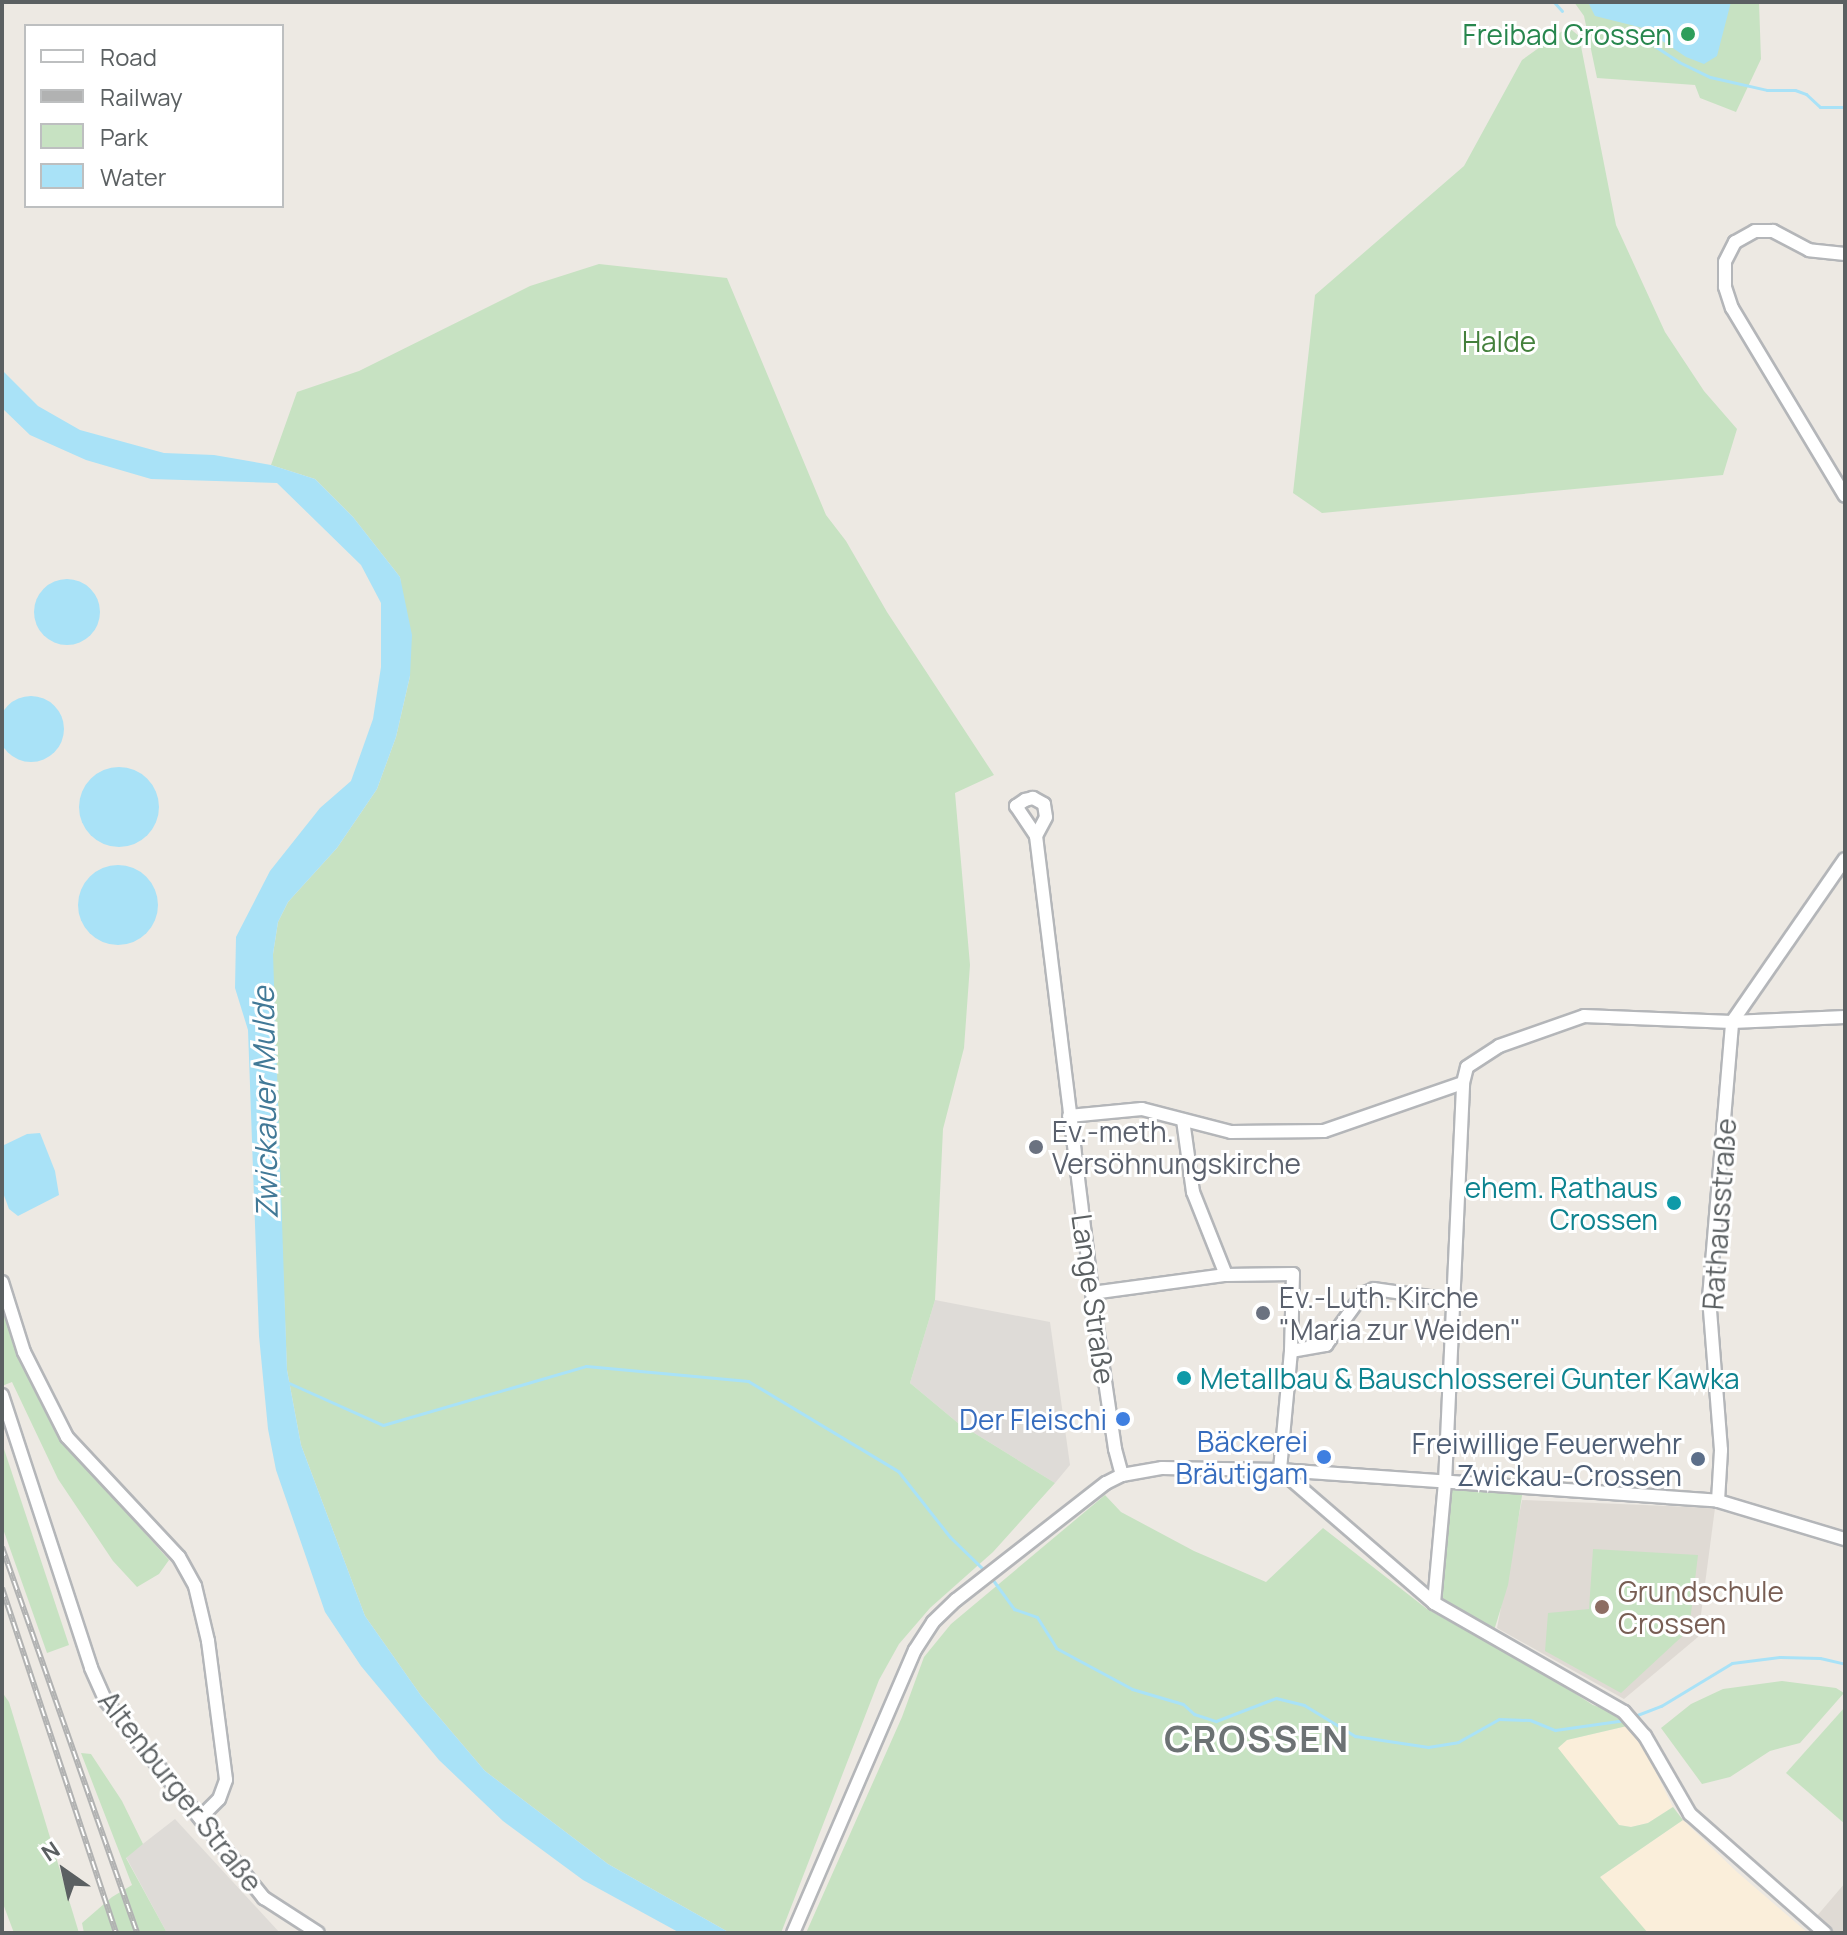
<!DOCTYPE html>
<meta charset="utf-8">
<style>
body{margin:0}
#map{position:relative;width:1847px;height:1935px;overflow:hidden;background:#ede9e3;font-family:Manrope,sans-serif}
div>[style]{position:absolute}
[style*='--x']{left:calc(var(--x)*1px);top:calc(var(--y)*1px);width:calc(var(--w)*1px);rotate:calc(var(--a)*1deg)}
.commercial>*{inset:0;background:#faeeda}
.industrial>*{inset:0;background:#dedbd7}
.education>*{inset:0;background:#dfdad4}
.green>*{inset:0;background:#c7e2c2}
.water>*{inset:0;background:#a9e2f7}
.round{border-radius:50%}
.stream>*{height:3px;margin:-1.5px;padding:0 1.5px;transform-origin:1.5px;border-radius:1.5px;background:#a9e2f7}
.roads{filter:drop-shadow(2px 0 #b4b6b9) drop-shadow(-2px 0 #b4b6b9) drop-shadow(0 2px #b4b6b9) drop-shadow(0 -2px #b4b6b9)}
.minor>*{height:12px;margin:-6px;padding:0 6px;transform-origin:6px;border-radius:6px;background:#fff}
.rail>*{height:6px;margin-top:-3px;transform-origin:0;background:repeating-linear-gradient(90deg,#fff 0 9px,#b1b2b2 0 18px);box-sizing:border-box;border-block:2px solid #b1b2b2}
.dots>*{width:22px;height:22px;translate:-50% -50%;box-sizing:border-box;border:4px solid #fff;border-radius:50%}
span{translate:-50% -50%;white-space:nowrap;text-align:center;line-height:1.15;-webkit-text-stroke:6px #fff;paint-order:stroke}
.leisure-label{font-size:28px;color:#27864d}
.right{translate:-100% -50%;text-align:right}
.park-label{font-size:28px;color:#44803c}
.worship-label{font-size:28px;color:#5b616d}
.left{translate:0 -50%;text-align:left}
.culture-label{font-size:28px;color:#0d838f}
.street-label{font-size:28px;color:#5b6062}
.shop-label{font-size:28px;color:#366cbe}
.service-label{font-size:28px;color:#4e5e75}
.education-label{font-size:28px;color:#785e54}
.water-label{font-size:30px;color:#427997;font-style:italic}
.district-label{font-size:36px;color:#6c7274;font-weight:700;letter-spacing:2px}
.frame{position:absolute;inset:0;border:4px solid #5b6062;pointer-events:none}
.legend{position:absolute;left:24px;top:24px;width:260px;height:184px;box-sizing:border-box;background:#fff;border:2px solid #bdbfc0;margin:0;padding:10px 14px;list-style:none;font-size:24px;color:#5b6062}
.legend li{display:flex;align-items:center;gap:16px;height:40px}
.legend b{width:40px;border:2px solid #bdbfc0}
.north{position:absolute;left:24px;top:1831px;width:80px;height:80px;-webkit-text-stroke:6px #fff;paint-order:stroke;rotate:326deg;font-size:22px;font-weight:700;line-height:32px;text-align:center;color:#5b6062}
.north::after{content:'';display:block;margin:auto;width:28px;height:36px;background:#5b6062;clip-path:polygon(50% 0,100% 100%,50% 72%,0 100%)}
</style>
<div id="map">
<div class="commercial">
<div style="clip-path:polygon(1627px 1726px,1643px 1746px,1673px 1807px,1648px 1823px,1631px 1827px,1619px 1825px,1611px 1817px,1557px 1748px,1566px 1740px)"></div>
<div style="clip-path:polygon(1683px 1820px,1737px 1872px,1808px 1933px,1648px 1933px,1642px 1929px,1600px 1877px)"></div>
</div>
<div class="industrial">
<div style="clip-path:polygon(935px 1300px,1050px 1322px,1070px 1465px,1055px 1483px,958px 1423px,910px 1383px)"></div>
<div style="clip-path:polygon(175px 1819px,280px 1933px,167px 1933px,126px 1857px)"></div>
</div>
<div class="education">
<div style="clip-path:polygon(1522px 1500px,1715px 1508px,1698px 1637px,1624px 1699px,1497px 1628px)"></div>
<div style="clip-path:polygon(1845px 1883px,1845px 1933px,1835px 1933px,1816px 1917px)"></div>
</div>
<div class="green">
<div style="clip-path:polygon(1574px 2px,1759px 2px,1761px 59px,1736px 112px,1700px 98px,1695px 85px,1597px 78px,1584px 16px)"></div>
<div style="clip-path:polygon(1568px 27px,1579px 36px,1616px 225px,1665px 332px,1704px 391px,1737px 429px,1723px 475px,1322px 513px,1293px 493px,1315px 295px,1464px 166px,1522px 60px)"></div>
<div style="clip-path:polygon(599px 264px,727px 278px,826px 515px,846px 541px,887px 612px,994px 775px,955px 793px,970px 965px,964px 1048px,943px 1129px,935px 1300px,910px 1383px,958px 1423px,1055px 1483px,993px 1552px,930px 1608px,899px 1644px,879px 1680px,781px 1933px,730px 1933px,608px 1864px,485px 1771px,422px 1697px,365px 1616px,301px 1445px,287px 1370px,273px 1014px,273px 954px,278px 922px,288px 902px,337px 848px,377px 789px,396px 737px,410px 676px,400px 577px,353px 517px,315px 479px,271px 465px,297px 392px,359px 371px,530px 286px)"></div>
<div style="clip-path:polygon(2px 1297px,52px 1417px,80px 1461px,169px 1560px,159px 1574px,137px 1587px,113px 1561px,58px 1479px,12px 1382px,2px 1386px)"></div>
<div style="clip-path:polygon(2px 1443px,69px 1645px,47px 1653px,2px 1526px)"></div>
<div style="clip-path:polygon(1445px 1483px,1523px 1489px,1508px 1585px,1492px 1637px,1434px 1603px)"></div>
<div style="clip-path:polygon(1105px 1495px,1121px 1512px,1194px 1551px,1266px 1582px,1323px 1528px,1427px 1609px,1532px 1666px,1593px 1705px,1610px 1711px,1627px 1726px,1567px 1740px,1558px 1748px,1619px 1825px,1631px 1827px,1648px 1823px,1673px 1807px,1683px 1820px,1600px 1877px,1648px 1933px,806px 1933px,902px 1717px,924px 1657px,951px 1624px)"></div>
<div style="clip-path:polygon(1593px 1549px,1698px 1555px,1689px 1630px,1621px 1693px,1545px 1651px,1548px 1613px,1589px 1609px)"></div>
<div style="clip-path:polygon(1782px 1681px,1836px 1688px,1844px 1693px,1800px 1743px,1770px 1751px,1730px 1777px,1702px 1784px,1661px 1728px,1691px 1704px,1723px 1689px)"></div>
<div style="clip-path:polygon(2px 1692px,9px 1702px,79px 1933px,14px 1933px,2px 1901px)"></div>
<div style="clip-path:polygon(1845px 1707px,1845px 1824px,1786px 1773px)"></div>
<div style="clip-path:polygon(81px 1753px,91px 1754px,122px 1801px,143px 1844px,126px 1858px,167px 1933px,84px 1933px,82px 1923px,112px 1897px,132px 1885px)"></div>
</div>
<div class="water">
<div style="clip-path:polygon(1588px 2px,1731px 2px,1717px 56px,1704px 64px,1686px 57px,1643px 28px,1595px 16px)"></div>
<div style="clip-path:polygon(2px 370px,38px 406px,80px 430px,164px 453px,214px 455px,271px 465px,315px 479px,353px 517px,400px 577px,412px 635px,410px 676px,396px 737px,377px 789px,337px 848px,288px 902px,278px 922px,273px 954px,287px 1370px,301px 1445px,365px 1616px,422px 1697px,485px 1771px,608px 1864px,730px 1933px,680px 1933px,583px 1880px,503px 1821px,439px 1760px,361px 1666px,325px 1612px,276px 1470px,268px 1429px,259px 1336px,248px 1030px,235px 988px,236px 937px,270px 871px,320px 808px,351px 781px,373px 719px,381px 667px,381px 603px,361px 565px,277px 483px,151px 479px,86px 460px,30px 435px,2px 408px)"></div>
<div class="round" style="left:34px;top:579px;width:66px;height:66px"></div>
<div class="round" style="left:-2px;top:696px;width:66px;height:66px"></div>
<div class="round" style="left:79px;top:767px;width:80px;height:80px"></div>
<div class="round" style="left:78px;top:865px;width:80px;height:80px"></div>
<div style="clip-path:polygon(40px 1133px,55px 1171px,59px 1195px,18px 1216px,9px 1209px,2px 1190px,2px 1146px,27px 1134px)"></div>
</div>
<div class="stream">
<div style="--x:1554;--y:2;--w:12;--a:48"></div>
<div style="--x:1608;--y:30;--w:37;--a:14"></div>
<div style="--x:1644;--y:39;--w:42;--a:33.3"></div>
<div style="--x:1679;--y:62;--w:34;--a:26"></div>
<div style="--x:1710;--y:77;--w:58;--a:12.8"></div>
<div style="--x:1767;--y:90;--w:28;--a:0"></div>
<div style="--x:1795;--y:90;--w:12;--a:20"></div>
<div style="--x:1806;--y:94;--w:19;--a:43"></div>
<div style="--x:1820;--y:107;--w:25;--a:0"></div>
<div style="--x:289;--y:1383;--w:103;--a:24.1"></div>
<div style="--x:383;--y:1425;--w:211;--a:-16.2"></div>
<div style="--x:586;--y:1366;--w:163;--a:5.3"></div>
<div style="--x:748;--y:1381;--w:175;--a:31"></div>
<div style="--x:898;--y:1471;--w:84;--a:51.8"></div>
<div style="--x:950;--y:1537;--w:49;--a:44.2"></div>
<div style="--x:990;--y:1576;--w:41;--a:54"></div>
<div style="--x:1014;--y:1609;--w:24;--a:19"></div>
<div style="--x:1037;--y:1617;--w:36;--a:58"></div>
<div style="--x:1056;--y:1648;--w:86;--a:28.3"></div>
<div style="--x:1132;--y:1689;--w:53;--a:16.4"></div>
<div style="--x:1183;--y:1704;--w:15;--a:42"></div>
<div style="--x:1194;--y:1714;--w:23;--a:18"></div>
<div style="--x:1216;--y:1721;--w:64;--a:-21"></div>
<div style="--x:1276;--y:1698;--w:29;--a:14"></div>
<div style="--x:1304;--y:1705;--w:60;--a:31.3"></div>
<div style="--x:1355;--y:1736;--w:74;--a:8.6"></div>
<div style="--x:1428;--y:1747;--w:30;--a:-9"></div>
<div style="--x:1458;--y:1742;--w:47;--a:-29.3"></div>
<div style="--x:1499;--y:1719;--w:31;--a:2"></div>
<div style="--x:1530;--y:1720;--w:27;--a:22"></div>
<div style="--x:1555;--y:1730;--w:71;--a:-8.1"></div>
<div style="--x:1632;--y:1717;--w:31;--a:-21"></div>
<div style="--x:1661;--y:1706;--w:83;--a:-31.2"></div>
<div style="--x:1732;--y:1663;--w:48;--a:-7.1"></div>
<div style="--x:1780;--y:1657;--w:40;--a:1.4"></div>
<div style="--x:1820;--y:1658;--w:26;--a:13"></div>
</div>
<div class="roads">
<div class="minor">
<div style="--x:1845;--y:254;--w:36;--a:-174"></div>
<div style="--x:1809;--y:250;--w:41;--a:-152.2"></div>
<div style="--x:1773;--y:231;--w:18;--a:180"></div>
<div style="--x:1755;--y:231;--w:23;--a:151"></div>
<div style="--x:1735;--y:242;--w:22;--a:117"></div>
<div style="--x:1725;--y:262;--w:25;--a:90"></div>
<div style="--x:1725;--y:287;--w:22;--a:72"></div>
<div style="--x:1732;--y:308;--w:219;--a:59"></div>
<div style="--x:1036;--y:836;--w:21;--a:-62"></div>
<div style="--x:1046;--y:817;--w:13;--a:-99"></div>
<div style="--x:1044;--y:804;--w:13;--a:-151"></div>
<div style="--x:1033;--y:798;--w:8;--a:166"></div>
<div style="--x:1025;--y:800;--w:11;--a:146"></div>
<div style="--x:1016;--y:806;--w:36;--a:56"></div>
<div style="--x:1036;--y:836;--w:460;--a:83"></div>
<div style="--x:1092;--y:1293;--w:158;--a:81.6"></div>
<div style="--x:1115;--y:1449;--w:27;--a:75"></div>
<div style="--x:1732;--y:1022;--w:198;--a:-55.3"></div>
<div style="--x:1069;--y:1116;--w:73;--a:-5.5"></div>
<div style="--x:1142;--y:1109;--w:92;--a:14.5"></div>
<div style="--x:1231;--y:1132;--w:93;--a:-0.6"></div>
<div style="--x:1324;--y:1131;--w:147;--a:-19.1"></div>
<div style="--x:1463;--y:1083;--w:16;--a:-76"></div>
<div style="--x:1467;--y:1067;--w:38;--a:-33"></div>
<div style="--x:1499;--y:1046;--w:90;--a:-19.4"></div>
<div style="--x:1584;--y:1016;--w:148;--a:2.3"></div>
<div style="--x:1732;--y:1022;--w:113;--a:-2.5"></div>
<div style="--x:1183;--y:1120;--w:73;--a:82.1"></div>
<div style="--x:1193;--y:1192;--w:89;--a:68.3"></div>
<div style="--x:2;--y:1282;--w:73;--a:72.6"></div>
<div style="--x:24;--y:1352;--w:95;--a:63.2"></div>
<div style="--x:67;--y:1437;--w:164;--a:47"></div>
<div style="--x:179;--y:1557;--w:33;--a:61"></div>
<div style="--x:195;--y:1586;--w:57;--a:76.7"></div>
<div style="--x:208;--y:1641;--w:140;--a:82.6"></div>
<div style="--x:226;--y:1780;--w:20;--a:110"></div>
<div style="--x:219;--y:1799;--w:27;--a:135"></div>
<div style="--x:1092;--y:1293;--w:135;--a:-7.7"></div>
<div style="--x:1226;--y:1275;--w:67;--a:-0.9"></div>
<div style="--x:1293;--y:1274;--w:77;--a:91.5"></div>
<div style="--x:1291;--y:1351;--w:120;--a:95.3"></div>
<div style="--x:1280;--y:1470;--w:203;--a:40.8"></div>
<div style="--x:1434;--y:1603;--w:219;--a:29.8"></div>
<div style="--x:1624;--y:1712;--w:32;--a:49"></div>
<div style="--x:1645;--y:1736;--w:90;--a:60"></div>
<div style="--x:1690;--y:1814;--w:180;--a:41.4"></div>
<div style="--x:1291;--y:1351;--w:36;--a:-10"></div>
<div style="--x:1326;--y:1345;--w:63;--a:-54"></div>
<div style="--x:1363;--y:1294;--w:12;--a:-24"></div>
<div style="--x:1374;--y:1289;--w:78;--a:8.1"></div>
<div style="--x:2;--y:1395;--w:287;--a:71.9"></div>
<div style="--x:91;--y:1668;--w:36;--a:66"></div>
<div style="--x:106;--y:1701;--w:253;--a:51.3"></div>
<div style="--x:264;--y:1898;--w:64;--a:32.9"></div>
<div style="--x:1718;--y:1501;--w:51;--a:-86.6"></div>
<div style="--x:1721;--y:1450;--w:152;--a:-94.5"></div>
<div style="--x:1709;--y:1298;--w:277;--a:-85.2"></div>
<div style="--x:1434;--y:1603;--w:121;--a:-84.8"></div>
<div style="--x:1445;--y:1483;--w:400;--a:-87.4"></div>
<div style="--x:793;--y:1933;--w:308;--a:-66.7"></div>
<div style="--x:915;--y:1650;--w:33;--a:-57"></div>
<div style="--x:933;--y:1622;--w:32;--a:-44"></div>
<div style="--x:956;--y:1600;--w:190;--a:-38"></div>
<div style="--x:1106;--y:1483;--w:18;--a:-27"></div>
<div style="--x:1122;--y:1475;--w:41;--a:-9.9"></div>
<div style="--x:1162;--y:1468;--w:118;--a:1"></div>
<div style="--x:1280;--y:1470;--w:439;--a:4"></div>
<div style="--x:1718;--y:1501;--w:133;--a:16.7"></div>
</div>
</div>
<div class="rail">
<div style="--x:2;--y:1547;--w:409;--a:70.7"></div>
<div style="--x:2;--y:1588;--w:363;--a:71.7"></div>
</div>
<div class="dots">
<div style="left:1688px;top:34px;background:#2e9e5b"></div>
<div style="left:1036px;top:1147px;background:#6b7280"></div>
<div style="left:1674px;top:1203px;background:#0f9aa8"></div>
<div style="left:1263px;top:1313px;background:#6b7280"></div>
<div style="left:1184px;top:1378px;background:#0f9aa8"></div>
<div style="left:1123px;top:1419px;background:#3f7fe0"></div>
<div style="left:1324px;top:1457px;background:#3f7fe0"></div>
<div style="left:1698px;top:1459px;background:#5c6f8a"></div>
<div style="left:1602px;top:1607px;background:#8d6e63"></div>
</div>
<div class="leisure-label">
<span class="right" style="left:1672px;top:34px">Freibad Crossen</span>
</div>
<div class="park-label">
<span style="left:1499px;top:341px">Halde</span>
</div>
<div class="worship-label">
<span class="left" style="left:1052px;top:1147px">Ev.-meth.<br>Versöhnungskirche</span>
<span class="left" style="left:1279px;top:1313px">Ev.-Luth. Kirche<br>"Maria zur Weiden"</span>
</div>
<div class="culture-label">
<span class="right" style="left:1658px;top:1203px">ehem. Rathaus<br>Crossen</span>
<span class="left" style="left:1200px;top:1378px">Metallbau &amp; Bauschlosserei Gunter Kawka</span>
</div>
<div class="street-label">
<span style="left:1719px;top:1214px;rotate:-86deg">Rathausstraße</span>
<span style="left:1094px;top:1299px;rotate:82deg">Lange Straße</span>
<span style="left:181px;top:1791px;rotate:52deg">Altenburger Straße</span>
</div>
<div class="shop-label">
<span class="right" style="left:1107px;top:1419px">Der Fleischi</span>
<span class="right" style="left:1308px;top:1457px">Bäckerei<br>Bräutigam</span>
</div>
<div class="service-label">
<span class="right" style="left:1682px;top:1459px">Freiwillige Feuerwehr<br>Zwickau-Crossen</span>
</div>
<div class="education-label">
<span class="left" style="left:1618px;top:1607px">Grundschule<br>Crossen</span>
</div>
<div class="water-label">
<span style="left:265px;top:1103px;rotate:-91deg">Zwickauer Mulde</span>
</div>
<div class="district-label">
<span style="left:1257px;top:1739px">CROSSEN</span>
</div>
<div class="frame"></div>
<ul class="legend">
<li><b style="height:10px;background:#fff"></b>Road</li>
<li><b style="height:10px;background:#b1b2b2"></b>Railway</li>
<li><b style="height:22px;background:#c7e2c2"></b>Park</li>
<li><b style="height:22px;background:#a9e2f7"></b>Water</li>
</ul>
<div class="north">N</div>
</div>
